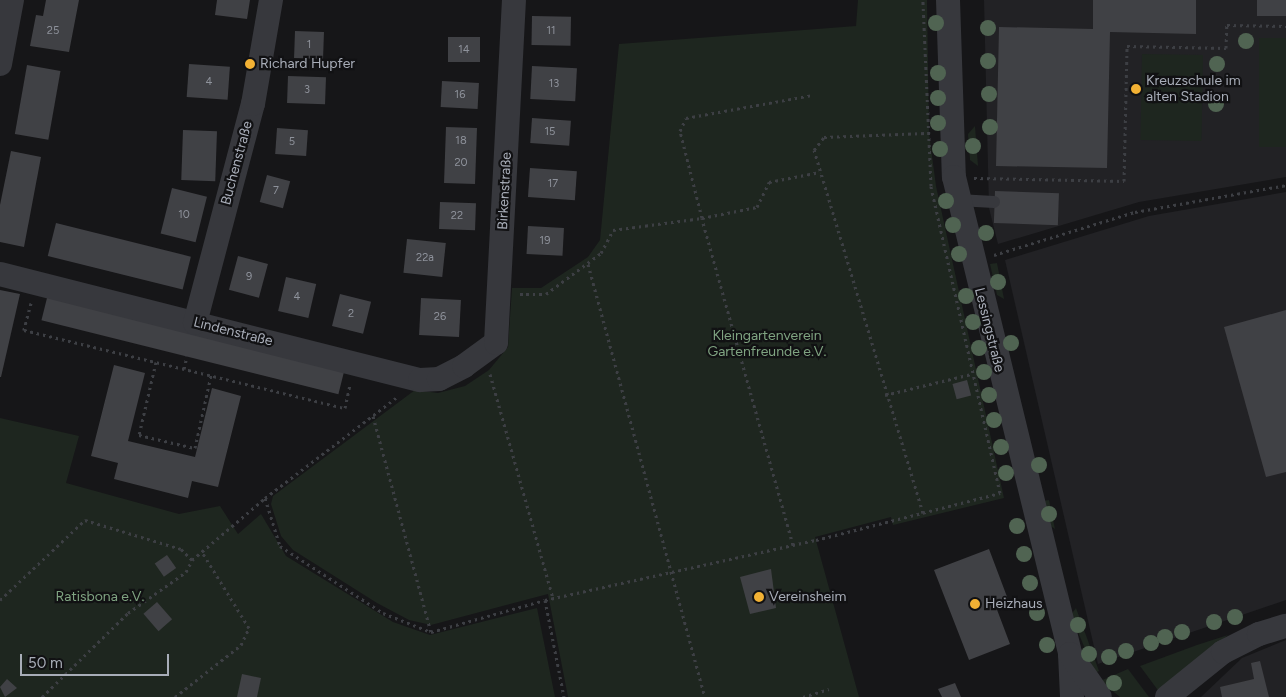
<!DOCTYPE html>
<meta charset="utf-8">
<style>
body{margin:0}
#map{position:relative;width:1286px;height:697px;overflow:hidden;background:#161618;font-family:Figtree,sans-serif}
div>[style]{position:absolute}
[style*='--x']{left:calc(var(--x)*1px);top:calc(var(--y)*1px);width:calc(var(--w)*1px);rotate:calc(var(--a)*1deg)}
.built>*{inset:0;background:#222225}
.green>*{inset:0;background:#1e261f;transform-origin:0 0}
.building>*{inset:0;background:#404145;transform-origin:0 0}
.path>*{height:3px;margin-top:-1.5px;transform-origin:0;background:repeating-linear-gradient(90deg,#3d3f44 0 2.5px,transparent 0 6.5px)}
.service>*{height:12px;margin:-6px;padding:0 6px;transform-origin:6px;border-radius:6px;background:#37383d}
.minor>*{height:24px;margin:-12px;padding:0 12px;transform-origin:12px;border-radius:12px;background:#37383d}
.trees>*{width:16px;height:16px;margin:-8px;border-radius:50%;background:#506452}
.dots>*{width:14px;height:14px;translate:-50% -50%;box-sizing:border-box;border:2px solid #111113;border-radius:50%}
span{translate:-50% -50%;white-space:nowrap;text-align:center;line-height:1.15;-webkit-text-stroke:4.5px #111113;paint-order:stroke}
.number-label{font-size:11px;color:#8e929b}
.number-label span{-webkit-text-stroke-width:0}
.poi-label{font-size:14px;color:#a8adb8}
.left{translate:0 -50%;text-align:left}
.street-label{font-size:14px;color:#a8adb8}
.park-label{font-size:14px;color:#7fa381}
.scale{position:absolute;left:20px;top:654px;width:149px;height:22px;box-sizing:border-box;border:2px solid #a8adb8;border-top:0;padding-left:6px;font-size:15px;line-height:18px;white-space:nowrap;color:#a8adb8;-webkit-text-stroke:4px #111113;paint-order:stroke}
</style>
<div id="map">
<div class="built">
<div style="clip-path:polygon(984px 0,1286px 0,1286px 177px,1139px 202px,998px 244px,989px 208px)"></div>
<div style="clip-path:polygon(1286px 192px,1286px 600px,1098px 664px,1005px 260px,1149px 216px)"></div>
<div style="clip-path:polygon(1286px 640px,1286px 697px,1201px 697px,1242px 658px)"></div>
</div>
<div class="green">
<div style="clip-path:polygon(858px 0,927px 0,929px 133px,936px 186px,1004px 498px,893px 525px,891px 517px,815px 537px,859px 697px,568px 697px,548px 594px,431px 625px,409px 620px,377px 603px,293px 550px,281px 536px,271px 504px,273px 496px,415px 390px,438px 393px,465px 386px,489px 370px,508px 347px,512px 288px,541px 288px,588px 257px,600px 240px,619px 44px,856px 26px)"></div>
<div style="left:1259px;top:38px;width:27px;height:109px"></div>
<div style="left:1142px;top:54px;width:61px;height:86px;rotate:1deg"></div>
<div style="clip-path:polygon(975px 126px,978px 166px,970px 160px,968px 134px)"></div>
<div style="clip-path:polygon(997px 263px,1004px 299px,997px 295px,990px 264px)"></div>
<div style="clip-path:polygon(0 418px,79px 436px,66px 483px,179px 514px,220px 506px,238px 534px,261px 514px,286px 556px,393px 622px,430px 635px,537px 608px,555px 697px,0 697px)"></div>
<div style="clip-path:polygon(1049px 500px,1055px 529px,1048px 524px,1043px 501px)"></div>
<div style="clip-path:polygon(1076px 608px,1099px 671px,1095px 673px,1071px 615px)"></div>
<div style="clip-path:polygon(1228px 635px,1160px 693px,1140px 666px,1197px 645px)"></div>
<div style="clip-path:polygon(1128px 669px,1149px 697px,1120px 697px,1100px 681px)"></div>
</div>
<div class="building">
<div style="clip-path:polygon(46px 0,79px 0,69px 52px,30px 46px,36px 15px,43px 16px)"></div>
<div style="clip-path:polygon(217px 0,250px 0,247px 19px,215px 15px)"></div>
<div style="clip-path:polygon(1093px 0,1196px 0,1196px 34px,1110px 32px,1107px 168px,996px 166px,999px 27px,1093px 29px)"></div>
<div style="left:1257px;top:0;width:29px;height:16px"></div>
<div style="left:532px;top:16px;width:39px;height:29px;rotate:1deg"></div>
<div style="left:295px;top:31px;width:29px;height:27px;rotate:2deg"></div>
<div style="left:448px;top:37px;width:32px;height:25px"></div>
<div style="left:189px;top:64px;width:41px;height:33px;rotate:4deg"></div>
<div style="left:27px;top:65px;width:34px;height:70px;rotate:10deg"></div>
<div style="left:532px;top:66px;width:45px;height:33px;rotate:3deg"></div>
<div style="left:288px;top:76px;width:38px;height:27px;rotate:2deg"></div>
<div style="left:442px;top:81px;width:37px;height:26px;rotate:3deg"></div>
<div style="left:532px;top:118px;width:39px;height:25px;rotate:4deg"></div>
<div style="left:446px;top:127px;width:31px;height:56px;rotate:2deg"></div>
<div style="left:277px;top:128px;width:31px;height:26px;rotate:4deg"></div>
<div style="left:183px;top:130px;width:34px;height:50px;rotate:2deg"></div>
<div style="clip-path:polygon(11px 151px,41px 157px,24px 247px,0 242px,0 205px)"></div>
<div style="left:530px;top:168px;width:47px;height:29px;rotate:4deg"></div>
<div style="left:267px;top:175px;width:24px;height:28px;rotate:15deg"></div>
<div style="left:172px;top:188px;width:36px;height:47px;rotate:14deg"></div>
<div style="left:995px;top:191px;width:64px;height:32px;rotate:2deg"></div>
<div style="left:440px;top:202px;width:36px;height:27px;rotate:2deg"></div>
<div style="left:56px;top:223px;width:139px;height:34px;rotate:14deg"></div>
<div style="left:528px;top:226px;width:36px;height:28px;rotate:3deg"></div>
<div style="left:407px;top:239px;width:39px;height:34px;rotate:6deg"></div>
<div style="left:238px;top:256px;width:31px;height:35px;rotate:15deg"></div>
<div style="left:286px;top:277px;width:31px;height:35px;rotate:13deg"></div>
<div style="clip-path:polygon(0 290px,20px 294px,1px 377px,0 377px)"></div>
<div style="left:48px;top:294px;width:306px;height:27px;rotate:14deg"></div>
<div style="left:340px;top:294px;width:32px;height:33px;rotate:14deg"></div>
<div style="left:421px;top:298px;width:40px;height:37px;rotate:3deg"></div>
<div style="clip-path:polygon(1286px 310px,1286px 472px,1266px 477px,1224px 327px)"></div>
<div style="clip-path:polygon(114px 365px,145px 373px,128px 441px,195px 457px,212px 388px,241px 396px,218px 487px,192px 481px,188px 498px,114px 479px,118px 463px,91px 456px)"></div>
<div style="left:967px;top:380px;width:16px;height:15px;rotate:75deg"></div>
<div style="clip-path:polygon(989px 549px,1009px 602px,996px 607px,1010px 644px,969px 660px,934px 570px)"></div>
<div style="left:167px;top:555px;width:16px;height:15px;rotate:55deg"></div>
<div style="clip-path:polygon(771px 569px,776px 608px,750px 614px,740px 577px)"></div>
<div style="left:157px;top:602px;width:23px;height:18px;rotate:49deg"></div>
<div style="clip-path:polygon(1260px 661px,1269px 697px,1222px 697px,1220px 687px,1254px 679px,1251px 663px)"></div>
<div style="clip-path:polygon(242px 674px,261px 678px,257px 697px,237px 697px)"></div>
<div style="clip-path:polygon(7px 679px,17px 688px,5px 697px,0 687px)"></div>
<div style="clip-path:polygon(955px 683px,961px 697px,942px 697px,938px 689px)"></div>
</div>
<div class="path">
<div style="--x:974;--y:178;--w:150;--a:1.1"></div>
<div style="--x:1124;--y:181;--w:135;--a:-88.7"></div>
<div style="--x:1127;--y:46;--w:99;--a:1.2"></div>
<div style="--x:1226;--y:48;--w:23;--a:-88"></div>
<div style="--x:1227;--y:25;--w:59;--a:1"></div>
<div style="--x:994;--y:255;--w:147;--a:-17"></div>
<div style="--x:1135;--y:212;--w:153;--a:-10.1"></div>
<div style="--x:588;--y:264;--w:449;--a:74.9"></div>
<div style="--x:520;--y:294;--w:26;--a:0"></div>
<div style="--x:546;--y:294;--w:69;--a:-36.7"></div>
<div style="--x:601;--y:253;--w:26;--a:-62"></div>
<div style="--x:613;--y:230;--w:90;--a:-7.7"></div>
<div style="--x:702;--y:218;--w:90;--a:-104.2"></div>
<div style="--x:680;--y:131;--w:14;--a:-65"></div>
<div style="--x:686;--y:118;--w:128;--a:-10.3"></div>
<div style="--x:31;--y:303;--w:28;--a:105"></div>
<div style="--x:24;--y:330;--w:330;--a:13.7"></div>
<div style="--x:345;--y:408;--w:24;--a:-78"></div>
<div style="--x:156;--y:362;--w:75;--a:103.1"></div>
<div style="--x:139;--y:435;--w:57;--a:13.1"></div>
<div style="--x:195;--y:448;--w:75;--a:-77.6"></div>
<div style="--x:184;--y:369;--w:13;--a:-77"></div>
<div style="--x:490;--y:374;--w:233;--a:74.3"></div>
<div style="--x:885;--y:395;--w:89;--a:-13.6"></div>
<div style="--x:373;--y:416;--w:224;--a:75"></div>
<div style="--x:265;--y:498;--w:50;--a:72.6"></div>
<div style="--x:280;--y:546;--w:123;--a:33"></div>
<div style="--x:383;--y:613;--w:52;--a:21.6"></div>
<div style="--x:431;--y:632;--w:118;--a:-15.7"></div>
<div style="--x:545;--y:600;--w:99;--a:78.9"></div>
<div style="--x:923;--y:513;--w:379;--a:-106.7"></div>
<div style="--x:814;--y:150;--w:16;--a:-52"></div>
<div style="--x:824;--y:137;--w:102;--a:-2.2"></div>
<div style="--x:793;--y:545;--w:339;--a:-105.6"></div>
<div style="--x:702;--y:218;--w:56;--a:-11.3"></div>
<div style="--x:757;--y:207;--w:28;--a:-64"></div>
<div style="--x:769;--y:182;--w:52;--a:-11.1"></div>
<div style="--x:0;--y:600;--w:117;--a:-43.3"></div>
<div style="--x:85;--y:520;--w:100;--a:16.8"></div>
<div style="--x:181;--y:549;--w:16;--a:45"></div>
<div style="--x:545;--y:600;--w:278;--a:-12.5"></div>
<div style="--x:816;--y:540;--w:190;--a:-14.3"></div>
<div style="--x:1000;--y:493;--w:315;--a:-102.7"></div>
<div style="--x:931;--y:186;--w:186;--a:-92.5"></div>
<div style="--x:42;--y:697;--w:120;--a:-44.3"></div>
<div style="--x:128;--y:613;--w:71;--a:-35.3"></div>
<div style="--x:186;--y:572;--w:13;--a:-63"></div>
<div style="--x:192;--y:560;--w:96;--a:-40.3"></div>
<div style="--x:265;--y:498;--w:166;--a:-37.4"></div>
<div style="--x:175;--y:697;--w:84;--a:-38.2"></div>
<div style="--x:241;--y:645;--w:19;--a:-65"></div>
<div style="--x:249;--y:628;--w:89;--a:-121.7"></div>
<div style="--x:803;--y:697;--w:27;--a:-17"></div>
</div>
<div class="service">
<div style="--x:958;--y:200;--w:36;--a:3"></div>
</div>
<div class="minor">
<div style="--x:948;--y:0;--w:177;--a:88.1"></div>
<div style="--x:954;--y:177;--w:491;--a:76.3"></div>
<div style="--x:1070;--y:654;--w:43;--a:87.3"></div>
<div style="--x:0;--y:64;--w:65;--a:-79.4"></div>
<div style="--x:0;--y:274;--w:433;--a:14.2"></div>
<div style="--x:420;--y:380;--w:19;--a:-3"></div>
<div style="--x:439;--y:379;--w:28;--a:-27"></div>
<div style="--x:464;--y:366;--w:39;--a:-36"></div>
<div style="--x:496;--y:343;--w:343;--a:-87"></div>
<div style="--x:195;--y:323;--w:227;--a:-75.2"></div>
<div style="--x:253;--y:104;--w:106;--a:-80.2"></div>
<div style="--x:1070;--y:654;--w:52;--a:55.1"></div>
<div style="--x:1167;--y:697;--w:72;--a:-38.8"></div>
<div style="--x:1223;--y:652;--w:40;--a:-26.6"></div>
<div style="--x:1259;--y:634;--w:28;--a:-17"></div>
</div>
<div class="trees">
<div style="left:936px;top:23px"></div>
<div style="left:988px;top:28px"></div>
<div style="left:1246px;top:41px"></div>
<div style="left:988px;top:61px"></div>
<div style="left:1217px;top:64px"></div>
<div style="left:938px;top:73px"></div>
<div style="left:989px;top:94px"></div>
<div style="left:938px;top:98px"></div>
<div style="left:1216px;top:104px"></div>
<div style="left:938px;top:123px"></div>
<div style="left:990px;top:127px"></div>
<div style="left:973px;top:146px"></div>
<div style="left:940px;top:149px"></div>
<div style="left:946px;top:201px"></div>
<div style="left:953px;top:225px"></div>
<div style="left:986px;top:233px"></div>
<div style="left:959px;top:254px"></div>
<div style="left:998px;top:282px"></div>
<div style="left:966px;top:296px"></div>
<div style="left:973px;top:322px"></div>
<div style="left:1011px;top:343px"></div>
<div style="left:979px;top:348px"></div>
<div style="left:984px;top:372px"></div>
<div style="left:989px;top:395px"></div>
<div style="left:994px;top:420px"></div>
<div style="left:1001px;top:447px"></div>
<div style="left:1039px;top:465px"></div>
<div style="left:1006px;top:473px"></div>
<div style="left:1049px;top:514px"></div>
<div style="left:1017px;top:526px"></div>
<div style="left:1024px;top:554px"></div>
<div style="left:1030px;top:583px"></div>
<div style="left:1037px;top:613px"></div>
<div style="left:1235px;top:617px"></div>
<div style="left:1214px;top:622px"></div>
<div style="left:1078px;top:625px"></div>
<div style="left:1182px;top:632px"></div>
<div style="left:1165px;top:637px"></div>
<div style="left:1151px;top:643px"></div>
<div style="left:1047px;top:645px"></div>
<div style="left:1126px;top:651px"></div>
<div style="left:1089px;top:654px"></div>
<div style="left:1109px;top:657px"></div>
<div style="left:1114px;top:683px"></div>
</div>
<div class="dots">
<div style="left:250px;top:64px;background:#f2b134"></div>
<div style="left:1136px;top:89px;background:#f2b134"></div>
<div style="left:759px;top:597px;background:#f2b134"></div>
<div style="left:975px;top:604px;background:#f2b134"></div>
</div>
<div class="number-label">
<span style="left:53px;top:31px">25</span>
<span style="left:551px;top:31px">11</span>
<span style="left:309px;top:45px">1</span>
<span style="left:464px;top:50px">14</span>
<span style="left:209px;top:82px">4</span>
<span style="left:554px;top:84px">13</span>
<span style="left:307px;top:90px">3</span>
<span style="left:460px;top:95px">16</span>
<span style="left:550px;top:132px">15</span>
<span style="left:461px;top:141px">18</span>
<span style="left:292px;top:142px">5</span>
<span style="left:461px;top:163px">20</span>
<span style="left:553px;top:184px">17</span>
<span style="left:276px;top:191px">7</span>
<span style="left:184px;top:215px">10</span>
<span style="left:457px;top:216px">22</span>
<span style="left:545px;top:241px">19</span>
<span style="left:425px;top:258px">22a</span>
<span style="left:249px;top:277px">9</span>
<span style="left:297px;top:297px">4</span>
<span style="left:351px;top:314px">2</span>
<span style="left:440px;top:317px">26</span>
</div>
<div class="poi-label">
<span class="left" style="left:260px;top:64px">Richard Hupfer</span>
<span class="left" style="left:1146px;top:89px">Kreuzschule im<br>alten Stadion</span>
<span class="left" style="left:769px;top:597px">Vereinsheim</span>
<span class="left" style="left:985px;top:604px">Heizhaus</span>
</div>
<div class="street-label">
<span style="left:237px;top:163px;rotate:-75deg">Buchenstraße</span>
<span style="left:505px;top:191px;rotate:-87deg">Birkenstraße</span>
<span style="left:989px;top:330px;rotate:76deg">Lessingstraße</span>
<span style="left:233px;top:332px;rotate:14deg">Lindenstraße</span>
</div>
<div class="park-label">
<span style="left:767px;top:344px">Kleingartenverein<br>Gartenfreunde e.V.</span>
<span style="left:100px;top:597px">Ratisbona e.V.</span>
</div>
<div class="scale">50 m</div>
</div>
